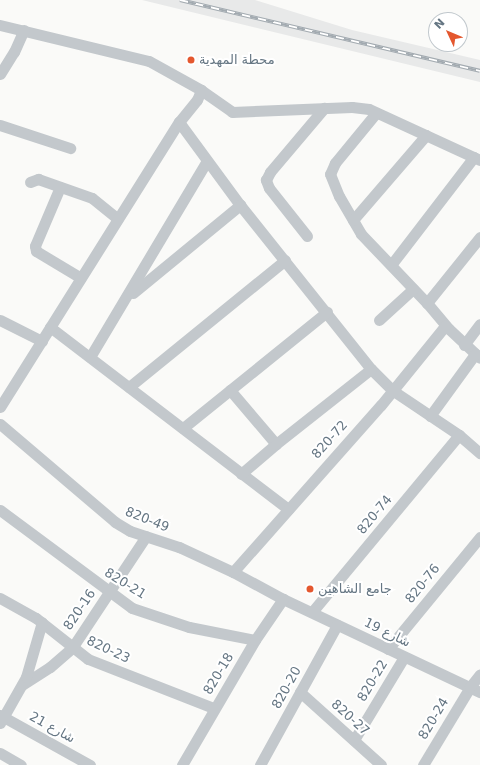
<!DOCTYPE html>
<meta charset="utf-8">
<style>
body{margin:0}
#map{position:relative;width:480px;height:765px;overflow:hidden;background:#fafaf8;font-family:"DejaVu Sans",Vazirmatn,sans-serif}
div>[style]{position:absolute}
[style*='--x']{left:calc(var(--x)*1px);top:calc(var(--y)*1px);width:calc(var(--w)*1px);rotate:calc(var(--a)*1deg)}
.built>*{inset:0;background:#e8e9e9}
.minor>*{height:11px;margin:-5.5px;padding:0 5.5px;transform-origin:5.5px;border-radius:5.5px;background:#c3c8cc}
.rail>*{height:4px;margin-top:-2px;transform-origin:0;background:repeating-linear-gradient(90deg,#fff 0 8px,#a2aab0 0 16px);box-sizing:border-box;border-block:1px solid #a2aab0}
.dots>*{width:11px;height:11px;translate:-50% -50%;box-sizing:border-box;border:2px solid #fff;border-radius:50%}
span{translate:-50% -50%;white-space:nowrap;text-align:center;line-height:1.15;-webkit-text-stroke:4px #fff;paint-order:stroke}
.poi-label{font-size:13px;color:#657683}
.left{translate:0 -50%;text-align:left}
.street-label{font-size:13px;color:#657683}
.north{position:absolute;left:428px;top:12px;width:40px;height:40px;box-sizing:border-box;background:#fff;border:1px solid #c1c8cd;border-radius:50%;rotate:314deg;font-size:11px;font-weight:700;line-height:16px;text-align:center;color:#657683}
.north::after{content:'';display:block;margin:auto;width:14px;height:18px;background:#e4572e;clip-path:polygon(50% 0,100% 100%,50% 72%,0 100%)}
</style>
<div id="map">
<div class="built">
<div style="clip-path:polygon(142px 0,255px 0,352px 30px,480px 60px,480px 82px)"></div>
</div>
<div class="minor">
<div style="--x:0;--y:25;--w:153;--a:13.6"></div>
<div style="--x:149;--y:61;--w:60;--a:29.1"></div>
<div style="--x:201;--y:90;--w:38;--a:35"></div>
<div style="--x:232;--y:112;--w:120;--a:-2.4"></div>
<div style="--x:352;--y:107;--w:17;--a:7"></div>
<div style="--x:369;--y:109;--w:122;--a:24.7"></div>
<div style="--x:0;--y:74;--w:26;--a:-58"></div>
<div style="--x:14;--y:52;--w:24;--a:-66"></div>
<div style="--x:376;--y:113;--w:65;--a:129.4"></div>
<div style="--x:335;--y:163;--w:12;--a:114"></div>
<div style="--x:330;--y:174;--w:24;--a:68"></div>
<div style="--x:339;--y:196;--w:44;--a:59.9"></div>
<div style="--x:361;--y:234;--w:95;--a:46.3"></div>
<div style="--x:179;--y:122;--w:103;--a:53.7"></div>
<div style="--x:240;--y:205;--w:210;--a:51.4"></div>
<div style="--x:371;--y:369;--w:30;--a:45"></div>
<div style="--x:392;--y:390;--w:81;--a:33.9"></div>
<div style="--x:459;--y:435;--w:28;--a:41"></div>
<div style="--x:0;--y:125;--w:74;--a:18.2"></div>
<div style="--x:30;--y:182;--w:9;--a:-21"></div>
<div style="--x:38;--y:179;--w:57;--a:19.4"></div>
<div style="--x:92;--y:198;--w:33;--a:39"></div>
<div style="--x:60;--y:187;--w:64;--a:113"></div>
<div style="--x:35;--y:246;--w:5;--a:79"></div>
<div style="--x:36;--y:251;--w:52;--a:31"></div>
<div style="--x:353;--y:220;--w:112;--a:-49.3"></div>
<div style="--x:307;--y:236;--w:61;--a:-128.4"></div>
<div style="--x:269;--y:188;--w:9;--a:-111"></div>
<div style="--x:266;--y:180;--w:9;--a:-63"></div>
<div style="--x:270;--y:172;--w:84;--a:-49.8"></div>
<div style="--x:480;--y:237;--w:85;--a:128.8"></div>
<div style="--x:427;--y:303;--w:34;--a:50"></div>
<div style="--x:449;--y:329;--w:42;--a:43.1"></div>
<div style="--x:391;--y:265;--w:136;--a:-52.5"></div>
<div style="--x:133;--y:293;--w:139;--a:-39.4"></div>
<div style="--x:0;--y:320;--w:47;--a:26.6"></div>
<div style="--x:379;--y:320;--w:46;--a:-42.4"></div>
<div style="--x:50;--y:327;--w:300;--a:37.4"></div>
<div style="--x:464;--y:345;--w:26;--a:-53"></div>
<div style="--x:90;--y:357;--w:228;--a:-59.2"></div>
<div style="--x:129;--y:387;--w:201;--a:-39.1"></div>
<div style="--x:230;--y:390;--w:71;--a:49.6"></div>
<div style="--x:276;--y:444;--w:46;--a:139.4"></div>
<div style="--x:0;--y:407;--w:337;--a:-57.9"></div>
<div style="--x:179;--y:122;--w:28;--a:-51"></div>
<div style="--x:197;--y:100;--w:11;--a:-68"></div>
<div style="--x:430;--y:416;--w:77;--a:-54"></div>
<div style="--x:0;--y:424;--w:151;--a:40.4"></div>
<div style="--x:115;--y:522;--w:17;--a:31"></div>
<div style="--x:130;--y:531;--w:52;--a:18.1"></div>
<div style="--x:179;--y:547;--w:60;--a:24.8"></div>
<div style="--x:233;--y:572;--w:57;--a:28.4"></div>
<div style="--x:283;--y:599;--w:218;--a:25.3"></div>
<div style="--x:183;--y:428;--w:185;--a:-38.9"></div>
<div style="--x:276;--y:444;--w:121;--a:-38.3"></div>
<div style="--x:0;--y:510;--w:164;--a:36.6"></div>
<div style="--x:132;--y:608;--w:60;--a:18.4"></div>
<div style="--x:189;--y:627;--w:67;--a:11.1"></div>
<div style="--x:233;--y:572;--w:223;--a:-48.5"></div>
<div style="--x:381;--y:405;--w:102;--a:-51"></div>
<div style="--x:0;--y:598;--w:41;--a:29.1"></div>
<div style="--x:36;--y:618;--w:66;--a:38.3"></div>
<div style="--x:88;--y:659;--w:135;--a:21.3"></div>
<div style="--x:312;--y:612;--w:230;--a:-50.3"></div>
<div style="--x:388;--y:649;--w:145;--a:-50.6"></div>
<div style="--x:22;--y:685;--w:33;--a:-33"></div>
<div style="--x:50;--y:667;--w:29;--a:-41"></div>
<div style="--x:72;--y:648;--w:134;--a:-56.5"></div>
<div style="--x:300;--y:692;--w:109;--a:42"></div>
<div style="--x:0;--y:715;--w:103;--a:29.1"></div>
<div style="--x:0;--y:723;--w:53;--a:-60.5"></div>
<div style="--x:26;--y:677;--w:57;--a:-73.8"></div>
<div style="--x:354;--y:740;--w:97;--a:-58.9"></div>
<div style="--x:0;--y:753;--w:24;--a:30"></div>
<div style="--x:182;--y:765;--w:145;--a:-59.7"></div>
<div style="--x:255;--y:640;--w:50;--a:-55.7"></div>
<div style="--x:260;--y:765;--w:160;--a:-61.2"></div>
<div style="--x:423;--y:765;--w:91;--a:-58.9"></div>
<div style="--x:470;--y:687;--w:16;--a:-52"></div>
</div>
<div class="rail">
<div style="--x:180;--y:0;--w:308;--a:13.3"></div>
</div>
<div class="dots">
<div style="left:191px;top:60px;background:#e4572e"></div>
<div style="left:310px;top:589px;background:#e4572e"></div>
</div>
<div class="poi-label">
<span class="left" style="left:199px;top:60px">محطة المهدية</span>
<span class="left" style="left:318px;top:589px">جامع الشاهين</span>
</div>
<div class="street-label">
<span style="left:330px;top:440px;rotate:-48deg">820-72</span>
<span style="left:375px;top:515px;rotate:-50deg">820-74</span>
<span style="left:147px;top:520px;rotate:22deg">820-49</span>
<span style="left:125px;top:584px;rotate:32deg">820-21</span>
<span style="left:423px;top:584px;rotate:-51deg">820-76</span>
<span style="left:80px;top:610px;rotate:-56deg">820-16</span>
<span style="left:387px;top:633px;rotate:26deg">شارع 19</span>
<span style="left:108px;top:650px;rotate:25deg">820-23</span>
<span style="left:219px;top:674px;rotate:-59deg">820-18</span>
<span style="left:373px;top:681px;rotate:-59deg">820-22</span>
<span style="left:287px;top:688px;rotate:-61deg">820-20</span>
<span style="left:350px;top:718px;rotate:42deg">820-27</span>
<span style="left:434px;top:719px;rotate:-59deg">820-24</span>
<span style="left:52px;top:728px;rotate:29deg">شارع 21</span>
</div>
<div class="north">N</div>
</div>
